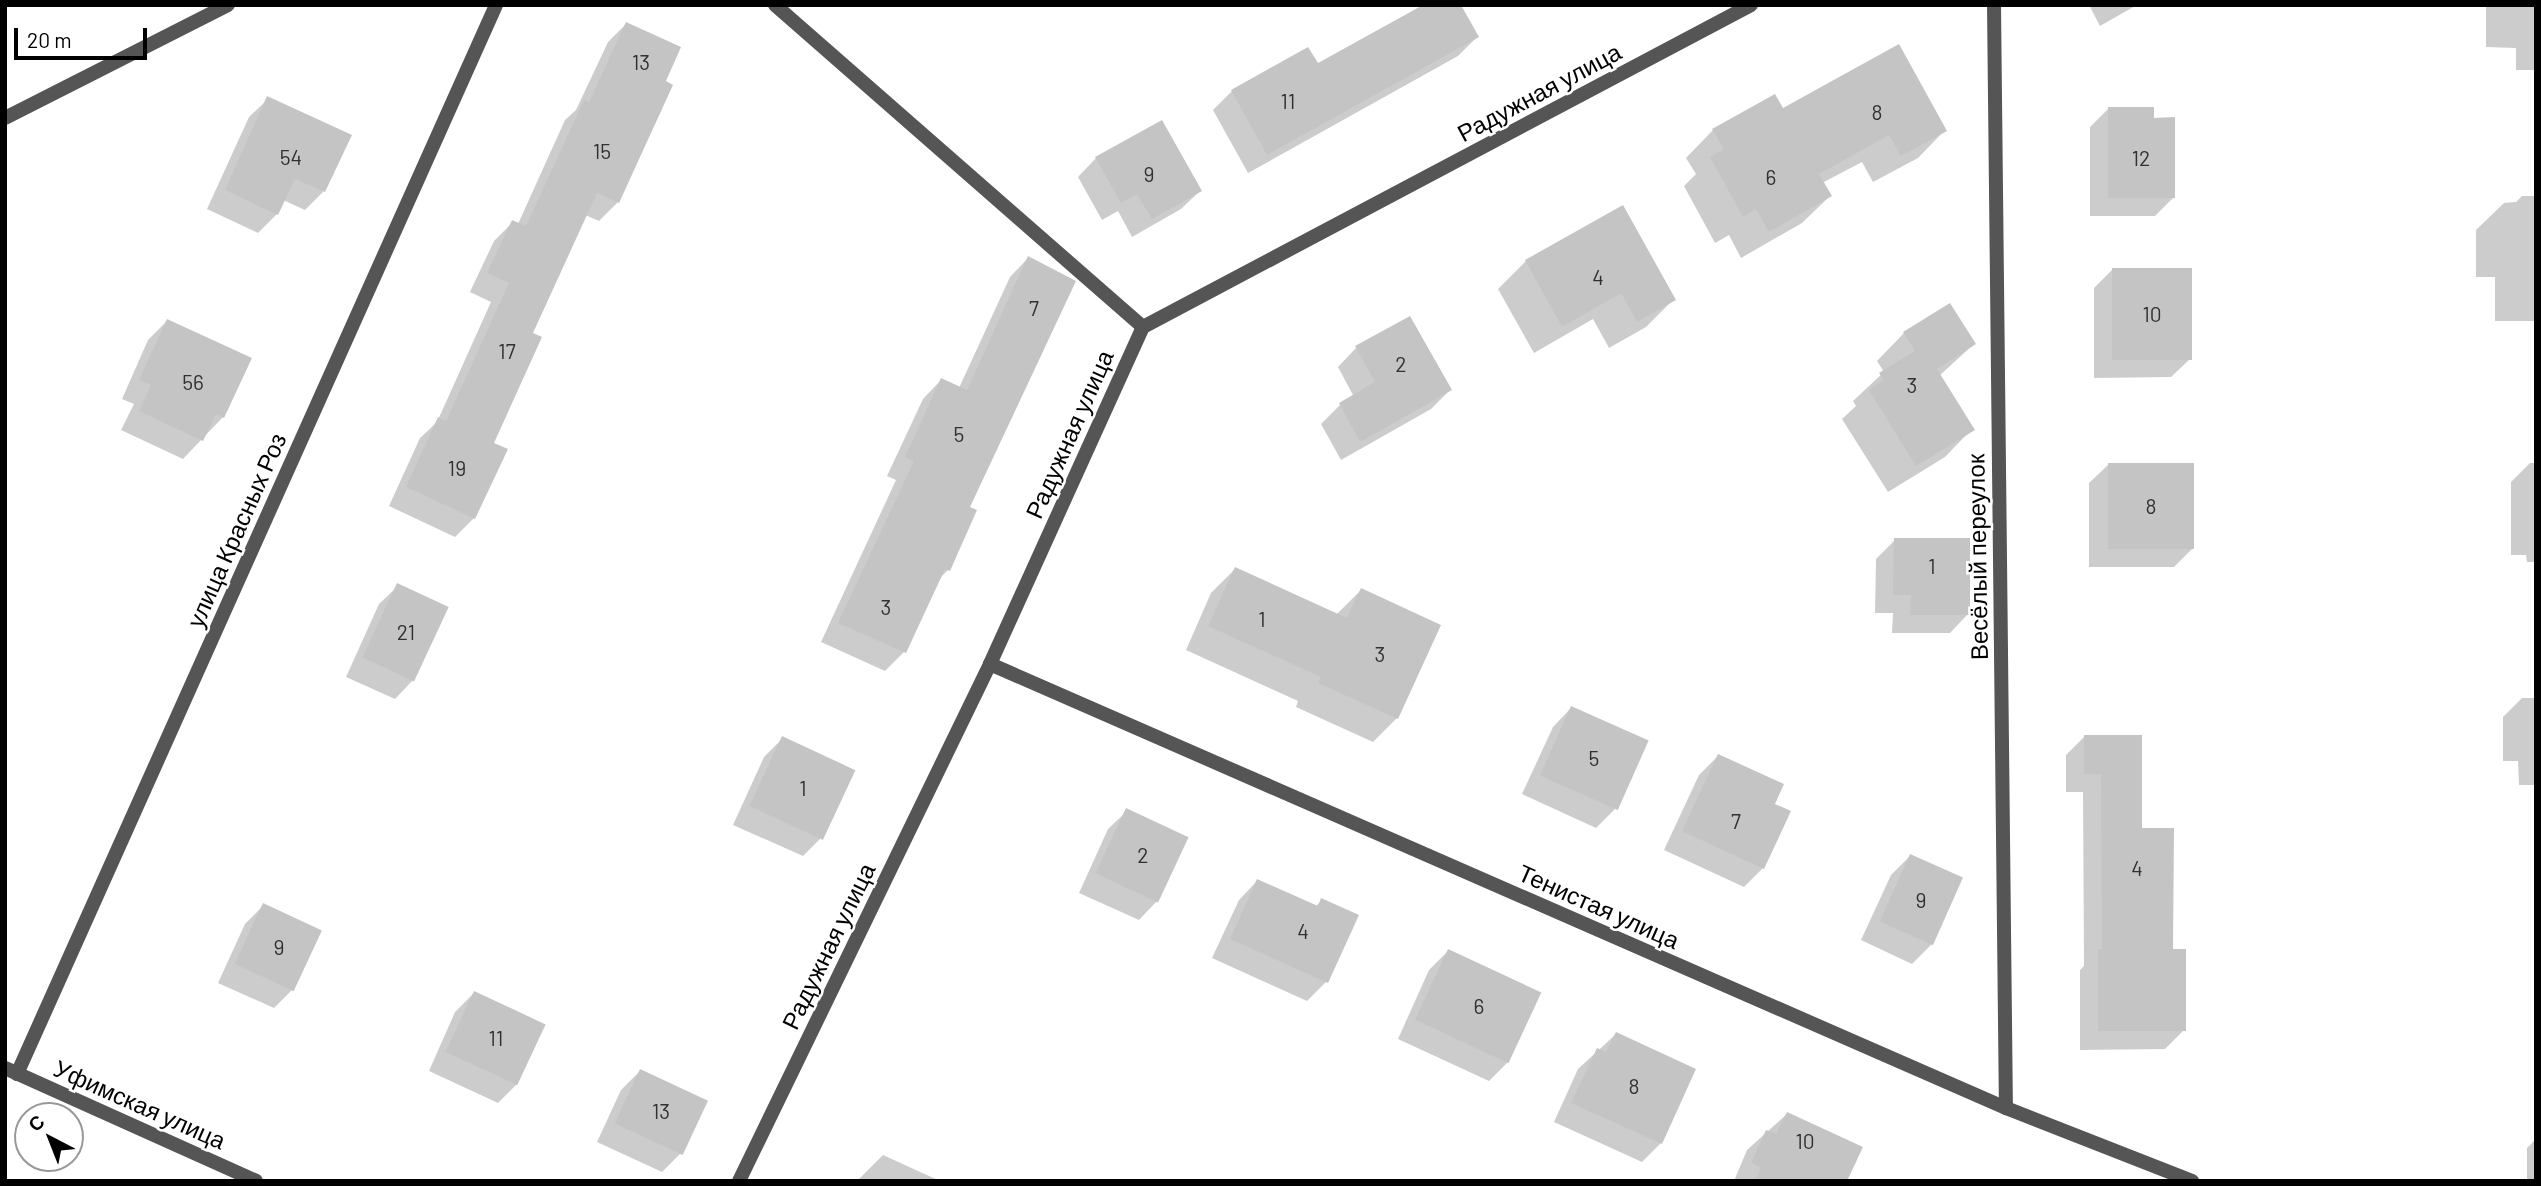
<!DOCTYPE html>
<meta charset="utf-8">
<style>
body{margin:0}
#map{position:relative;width:2541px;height:1186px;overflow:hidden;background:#fff;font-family:Barlow,sans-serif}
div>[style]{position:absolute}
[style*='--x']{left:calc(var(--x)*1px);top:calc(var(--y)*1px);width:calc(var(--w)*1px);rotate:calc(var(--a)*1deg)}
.shadow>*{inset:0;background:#0003}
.building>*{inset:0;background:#c4c4c4;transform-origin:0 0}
.minor>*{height:14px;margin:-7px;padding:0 7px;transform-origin:7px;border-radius:7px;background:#555}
span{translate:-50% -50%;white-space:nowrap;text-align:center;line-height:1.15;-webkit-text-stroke:5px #fff;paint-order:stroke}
.number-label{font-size:21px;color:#313131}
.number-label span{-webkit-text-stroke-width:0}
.street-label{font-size:24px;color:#000}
.frame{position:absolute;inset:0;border:7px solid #000;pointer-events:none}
.north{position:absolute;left:14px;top:1102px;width:70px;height:70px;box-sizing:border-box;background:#fff;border:2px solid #999;border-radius:50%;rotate:318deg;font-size:19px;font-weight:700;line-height:28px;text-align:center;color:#000}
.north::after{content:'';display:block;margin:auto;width:24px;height:32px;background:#000;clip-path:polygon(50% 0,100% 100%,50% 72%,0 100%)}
.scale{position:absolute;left:14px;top:28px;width:133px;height:32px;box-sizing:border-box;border:4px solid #000;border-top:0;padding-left:9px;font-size:21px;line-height:24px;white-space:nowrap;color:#000;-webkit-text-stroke:5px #fff;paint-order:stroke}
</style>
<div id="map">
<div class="shadow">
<div style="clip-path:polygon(2089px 5px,2137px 5px,2100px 26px)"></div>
<div style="clip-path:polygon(2486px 5px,2536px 5px,2536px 70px,2516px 70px,2516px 48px,2486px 47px)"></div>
<div style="clip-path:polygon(626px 24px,664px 82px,671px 86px,618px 202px,599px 221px,585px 215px,531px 333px,491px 444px,474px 518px,455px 537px,389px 506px,420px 438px,437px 422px,491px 302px,470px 292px,494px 241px,513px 222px,518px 224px,565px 120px,576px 110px,608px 42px)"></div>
<div style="clip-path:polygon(1477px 37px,1458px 56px,1248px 173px,1213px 110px,1232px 91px,1308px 49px,1317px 66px)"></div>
<div style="clip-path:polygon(268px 99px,324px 191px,305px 210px,283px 200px,277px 214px,258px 233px,207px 209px,249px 117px)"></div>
<div style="clip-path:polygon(2109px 108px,2152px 120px,2174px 197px,2155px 216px,2090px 216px,2090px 127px)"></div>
<div style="clip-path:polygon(1782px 110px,1945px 130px,1918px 158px,1873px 182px,1862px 162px,1822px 183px,1830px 196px,1802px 223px,1741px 258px,1729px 235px,1715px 243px,1684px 186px,1696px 174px,1686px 158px,1713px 130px)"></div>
<div style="clip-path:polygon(1096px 158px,1200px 191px,1181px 209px,1132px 237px,1118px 211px,1102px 220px,1078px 177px)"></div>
<div style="clip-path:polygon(2522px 196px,2536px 196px,2536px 321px,2495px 321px,2495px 277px,2476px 277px,2476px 230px,2504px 203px,2516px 202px)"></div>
<div style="clip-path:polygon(1623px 207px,1674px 299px,1646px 327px,1609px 348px,1593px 319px,1534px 353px,1498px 289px,1526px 261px)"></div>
<div style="clip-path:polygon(1028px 258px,968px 508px,948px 570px,938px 580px,904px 652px,885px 671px,821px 642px,896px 480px,887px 476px,923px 399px,941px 380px,959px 388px,1010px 277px)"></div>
<div style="clip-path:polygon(2113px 269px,2190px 359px,2171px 377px,2094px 378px,2094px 288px)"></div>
<div style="clip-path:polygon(167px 321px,223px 417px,183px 459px,121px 430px,134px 404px,122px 399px,148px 340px)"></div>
<div style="clip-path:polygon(1904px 333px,1974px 344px,1939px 376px,1972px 429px,1945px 457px,1888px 492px,1842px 419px,1856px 406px,1853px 401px,1884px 372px,1877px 361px)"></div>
<div style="clip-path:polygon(1356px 348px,1450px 390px,1431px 409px,1341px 460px,1321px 424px,1340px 405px,1354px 397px,1338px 367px)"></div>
<div style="clip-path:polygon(2530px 463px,2536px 463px,2536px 562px,2527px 562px,2526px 555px,2511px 555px,2511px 482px)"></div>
<div style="clip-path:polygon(2108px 465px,2193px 548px,2174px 567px,2089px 567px,2089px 483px)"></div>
<div style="clip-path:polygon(1895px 540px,1968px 614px,1950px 633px,1892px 633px,1893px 613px,1875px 613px,1876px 559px)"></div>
<div style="clip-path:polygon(1235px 569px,1336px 615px,1361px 590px,1397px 718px,1373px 742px,1296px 707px,1298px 701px,1186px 650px,1211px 593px)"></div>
<div style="clip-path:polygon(398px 586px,447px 608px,413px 680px,395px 699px,346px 677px,379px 604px)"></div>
<div style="clip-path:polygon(2522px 698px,2536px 698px,2536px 785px,2519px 785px,2518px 761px,2503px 761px,2503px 717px)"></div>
<div style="clip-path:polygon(1571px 708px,1615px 809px,1596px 828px,1522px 794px,1553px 727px)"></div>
<div style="clip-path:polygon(2085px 736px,2140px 830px,2171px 951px,2184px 1030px,2165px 1049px,2080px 1050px,2080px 970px,2084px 966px,2083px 792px,2066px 792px,2066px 755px)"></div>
<div style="clip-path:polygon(783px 738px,822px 837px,803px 856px,733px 825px,764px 757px)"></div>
<div style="clip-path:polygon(1718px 756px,1772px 804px,1763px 868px,1744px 887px,1664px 850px,1699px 775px)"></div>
<div style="clip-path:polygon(1127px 811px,1157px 901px,1139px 920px,1079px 893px,1108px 829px)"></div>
<div style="clip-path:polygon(1910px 856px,1931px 945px,1912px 964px,1861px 940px,1891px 875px)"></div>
<div style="clip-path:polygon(1257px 881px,1315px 907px,1322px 900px,1356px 916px,1326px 982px,1307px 1001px,1212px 958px,1239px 900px)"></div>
<div style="clip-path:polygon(264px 905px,293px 989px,274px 1008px,218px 983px,245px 924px)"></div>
<div style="clip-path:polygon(1448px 951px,1508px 1062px,1489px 1081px,1398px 1039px,1429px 970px)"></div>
<div style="clip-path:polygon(474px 993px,517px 1084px,498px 1103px,429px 1071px,455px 1012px)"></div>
<div style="clip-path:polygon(1616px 1034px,1661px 1143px,1642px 1162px,1554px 1122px,1578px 1069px)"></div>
<div style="clip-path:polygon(640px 1071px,681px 1153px,662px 1172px,597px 1142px,621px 1090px)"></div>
<div style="clip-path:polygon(1787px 1114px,1845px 1181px,1734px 1181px,1747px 1150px)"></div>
<div style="clip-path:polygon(2536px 1139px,2536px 1181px,2527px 1181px,2527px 1148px)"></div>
<div style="clip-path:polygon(883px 1155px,940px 1181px,857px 1181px)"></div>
</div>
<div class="building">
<div style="clip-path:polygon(1423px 5px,1461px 5px,1479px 37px,1267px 155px,1231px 90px,1308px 47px,1318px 63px)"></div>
<div style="clip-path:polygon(626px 22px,681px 47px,666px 81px,673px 85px,619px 203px,597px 193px,533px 333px,542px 337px,494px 443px,508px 449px,475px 519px,406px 487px,438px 417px,446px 421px,509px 283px,487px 273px,512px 220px,526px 226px,584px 100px,589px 102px)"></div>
<div style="clip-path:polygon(1899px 44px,1947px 131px,1901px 156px,1889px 135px,1819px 174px,1832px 196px,1769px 232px,1756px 209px,1743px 217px,1710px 157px,1724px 149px,1712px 129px,1775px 94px,1783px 108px)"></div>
<div style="clip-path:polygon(267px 96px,352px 135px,325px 192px,295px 179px,278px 215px,225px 190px)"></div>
<div style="clip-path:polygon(2108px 107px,2154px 107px,2154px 118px,2175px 117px,2175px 198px,2108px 198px)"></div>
<div style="clip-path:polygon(1162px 120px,1202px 191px,1152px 219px,1137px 194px,1121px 203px,1095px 157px)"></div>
<div style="clip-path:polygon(1623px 205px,1676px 300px,1637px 322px,1621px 293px,1562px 327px,1525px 260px)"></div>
<div style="clip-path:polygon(1028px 256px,1076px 281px,970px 507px,977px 510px,950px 571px,945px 569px,906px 653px,838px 623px,914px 461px,905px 457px,941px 378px,967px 390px)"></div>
<div style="left:2112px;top:268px;width:80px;height:92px"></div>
<div style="clip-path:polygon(1950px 303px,1976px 344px,1937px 369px,1975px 430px,1916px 466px,1869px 390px,1884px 380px,1879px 373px,1915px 351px,1903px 332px)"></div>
<div style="clip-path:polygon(1410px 316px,1452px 390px,1360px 442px,1339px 403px,1375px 382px,1355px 346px)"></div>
<div style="clip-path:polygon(167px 319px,252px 358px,224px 418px,216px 414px,203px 441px,139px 411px,151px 385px,139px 380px)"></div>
<div style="left:2108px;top:463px;width:86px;height:86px"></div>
<div style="clip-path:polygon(1894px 538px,1970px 538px,1970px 615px,1910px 615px,1911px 595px,1893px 595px)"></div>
<div style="clip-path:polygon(1235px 567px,1347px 618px,1361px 588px,1441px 625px,1398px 719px,1318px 683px,1321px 677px,1208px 626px)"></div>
<div style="left:397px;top:583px;width:57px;height:82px;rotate:25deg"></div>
<div style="left:1571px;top:706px;width:85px;height:76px;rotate:24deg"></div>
<div style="clip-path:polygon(2084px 735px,2142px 735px,2142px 828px,2174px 828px,2173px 949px,2186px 949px,2186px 1031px,2098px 1031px,2098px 949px,2102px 949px,2101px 774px,2084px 774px)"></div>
<div style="left:782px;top:736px;width:81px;height:77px;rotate:25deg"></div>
<div style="clip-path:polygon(1718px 754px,1784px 784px,1775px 804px,1791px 811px,1764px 869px,1682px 831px)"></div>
<div style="left:1126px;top:808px;width:69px;height:72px;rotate:25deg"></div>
<div style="left:1910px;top:854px;width:58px;height:74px;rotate:24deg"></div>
<div style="clip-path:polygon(1257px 879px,1318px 906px,1321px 898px,1359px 915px,1328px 983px,1230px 939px)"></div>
<div style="left:263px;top:903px;width:65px;height:67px;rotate:25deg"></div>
<div style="left:1448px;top:949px;width:103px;height:78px;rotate:25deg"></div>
<div style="left:474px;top:991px;width:79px;height:67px;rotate:25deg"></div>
<div style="clip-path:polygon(1616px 1032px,1696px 1069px,1662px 1144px,1571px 1103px,1597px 1048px,1606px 1052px)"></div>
<div style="left:640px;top:1069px;width:75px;height:60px;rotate:25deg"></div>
<div style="clip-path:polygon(1787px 1112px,1863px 1147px,1847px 1181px,1755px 1181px,1761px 1168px,1751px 1163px,1766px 1130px,1776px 1134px)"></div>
</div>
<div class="minor">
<div style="--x:775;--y:5;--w:489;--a:41.2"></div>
<div style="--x:1994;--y:5;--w:1103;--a:89.38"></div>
<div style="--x:5;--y:118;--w:250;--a:-26.9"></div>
<div style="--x:990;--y:664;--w:1109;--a:23.61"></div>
<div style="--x:2006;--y:1108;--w:200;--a:21.4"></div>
<div style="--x:5;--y:1068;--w:275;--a:24.2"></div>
<div style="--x:17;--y:1074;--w:1171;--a:-65.86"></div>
<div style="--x:739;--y:1181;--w:575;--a:-64.1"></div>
<div style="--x:990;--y:664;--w:370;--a:-65.6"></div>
<div style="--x:1143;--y:327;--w:688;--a:-27.91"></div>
</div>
<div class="number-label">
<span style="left:641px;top:62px">13</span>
<span style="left:1288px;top:101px">11</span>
<span style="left:1877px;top:112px">8</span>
<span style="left:602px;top:151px">15</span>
<span style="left:291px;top:157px">54</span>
<span style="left:2141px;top:158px">12</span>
<span style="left:1149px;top:174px">9</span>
<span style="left:1771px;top:177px">6</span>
<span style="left:1598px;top:277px">4</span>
<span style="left:1034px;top:308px">7</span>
<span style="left:2152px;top:314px">10</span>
<span style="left:507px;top:351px">17</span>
<span style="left:1401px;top:364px">2</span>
<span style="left:193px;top:382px">56</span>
<span style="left:1912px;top:385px">3</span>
<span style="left:959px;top:434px">5</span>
<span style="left:457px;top:468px">19</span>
<span style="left:2151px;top:506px">8</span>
<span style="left:1932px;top:566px">1</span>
<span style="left:886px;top:607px">3</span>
<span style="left:1262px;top:619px">1</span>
<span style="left:406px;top:632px">21</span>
<span style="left:1380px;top:654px">3</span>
<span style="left:1594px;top:758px">5</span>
<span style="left:803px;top:788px">1</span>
<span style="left:1736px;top:821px">7</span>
<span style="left:1143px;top:855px">2</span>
<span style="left:2137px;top:868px">4</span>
<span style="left:1921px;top:900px">9</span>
<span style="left:1303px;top:931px">4</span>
<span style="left:279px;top:947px">9</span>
<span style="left:1479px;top:1006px">6</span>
<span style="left:496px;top:1038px">11</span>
<span style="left:1634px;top:1086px">8</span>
<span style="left:661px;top:1111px">13</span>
<span style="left:1805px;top:1141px">10</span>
</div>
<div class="street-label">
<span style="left:1539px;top:92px;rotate:-28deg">Радужная улица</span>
<span style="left:1069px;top:434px;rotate:-66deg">Радужная улица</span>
<span style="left:236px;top:530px;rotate:-66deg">улица Красных Роз</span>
<span style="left:1977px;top:557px;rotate:-91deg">Весёлый переулок</span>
<span style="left:1599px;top:906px;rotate:24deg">Тенистая улица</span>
<span style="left:828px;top:946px;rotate:-64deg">Радужная улица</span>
<span style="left:140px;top:1104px;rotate:24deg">Уфимская улица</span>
</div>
<div class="frame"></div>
<div class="north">С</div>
<div class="scale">20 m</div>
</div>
